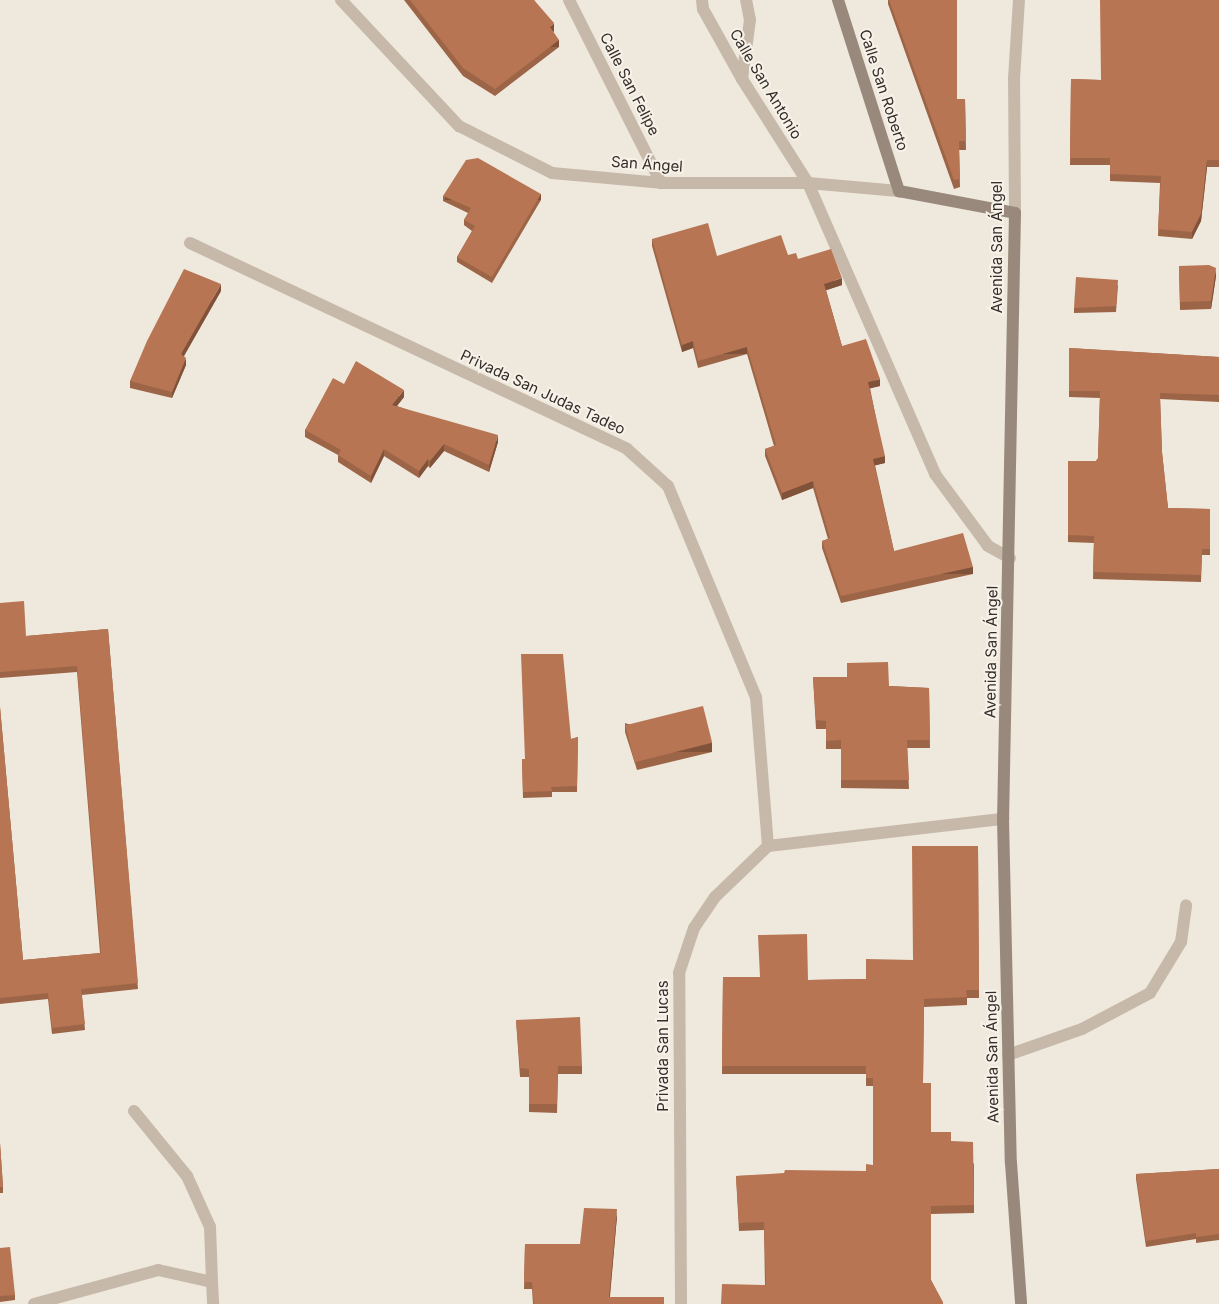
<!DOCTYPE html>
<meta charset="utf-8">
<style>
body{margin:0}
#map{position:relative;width:1219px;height:1304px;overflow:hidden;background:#efe8dd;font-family:Inter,sans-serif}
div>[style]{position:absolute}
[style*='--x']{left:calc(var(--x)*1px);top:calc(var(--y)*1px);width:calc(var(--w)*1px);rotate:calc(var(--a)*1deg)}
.service>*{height:12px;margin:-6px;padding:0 6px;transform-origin:6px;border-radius:6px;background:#c6b9aa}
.minor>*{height:12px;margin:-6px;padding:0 6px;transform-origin:6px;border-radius:6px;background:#c6b9aa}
.tertiary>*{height:12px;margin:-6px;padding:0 6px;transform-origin:6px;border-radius:6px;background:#c6b9aa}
.secondary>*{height:12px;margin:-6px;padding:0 6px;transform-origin:6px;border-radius:6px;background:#99897c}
.wall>*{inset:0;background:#9d6547}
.shaded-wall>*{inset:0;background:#80523a;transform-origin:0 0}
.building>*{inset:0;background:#b77553;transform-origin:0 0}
span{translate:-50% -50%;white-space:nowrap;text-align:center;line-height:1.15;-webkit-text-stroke:4px #f7f2e9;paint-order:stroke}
.street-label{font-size:15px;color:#342d29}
</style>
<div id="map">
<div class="service">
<div style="--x:1008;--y:1055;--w:78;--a:-19.4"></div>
<div style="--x:1082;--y:1029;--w:77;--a:-27.9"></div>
<div style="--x:1150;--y:993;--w:60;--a:-58.7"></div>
<div style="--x:1181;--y:942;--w:37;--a:-82"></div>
<div style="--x:134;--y:1111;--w:84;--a:50.8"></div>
<div style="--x:187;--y:1176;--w:56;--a:65.7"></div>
<div style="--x:210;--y:1227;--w:55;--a:87.9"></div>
</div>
<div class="minor">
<div style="--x:341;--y:0;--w:173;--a:46.9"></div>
<div style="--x:459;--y:126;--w:104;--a:26.8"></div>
<div style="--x:552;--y:173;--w:109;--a:5.2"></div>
<div style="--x:661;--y:183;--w:147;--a:0"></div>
<div style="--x:808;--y:183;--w:91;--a:5"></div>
<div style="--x:569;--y:0;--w:205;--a:63.3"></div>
<div style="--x:702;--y:0;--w:9;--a:84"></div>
<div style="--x:703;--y:9;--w:80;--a:60.9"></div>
<div style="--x:742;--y:79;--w:123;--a:57.6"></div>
<div style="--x:808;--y:183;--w:318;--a:66.4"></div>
<div style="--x:935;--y:474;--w:89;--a:53.6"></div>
<div style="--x:988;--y:546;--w:25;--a:29"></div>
<div style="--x:742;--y:79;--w:60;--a:-82.3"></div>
<div style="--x:750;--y:20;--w:20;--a:-101"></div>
<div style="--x:190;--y:243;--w:483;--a:25.2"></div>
<div style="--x:627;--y:449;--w:55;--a:42.1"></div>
<div style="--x:668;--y:486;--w:229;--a:67.4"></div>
<div style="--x:756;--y:697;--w:149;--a:85.4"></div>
<div style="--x:34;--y:1304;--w:129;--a:-15.3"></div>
<div style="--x:158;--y:1270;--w:55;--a:12.5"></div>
<div style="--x:212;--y:1282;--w:22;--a:87"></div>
<div style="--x:681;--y:1304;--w:331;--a:-90.3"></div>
<div style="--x:679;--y:973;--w:47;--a:-71.6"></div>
<div style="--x:694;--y:928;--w:37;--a:-56"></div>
<div style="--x:715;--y:897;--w:74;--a:-43.9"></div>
<div style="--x:768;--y:846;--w:237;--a:-6.6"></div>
</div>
<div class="tertiary">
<div style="--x:1015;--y:213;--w:134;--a:-90.4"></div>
<div style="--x:1014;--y:79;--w:79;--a:-86.4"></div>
</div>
<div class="secondary">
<div style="--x:838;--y:0;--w:201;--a:72.3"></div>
<div style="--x:899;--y:191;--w:118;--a:10.7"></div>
<div style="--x:1015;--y:213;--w:606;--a:91.13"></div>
<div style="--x:1003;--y:819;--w:344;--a:88.7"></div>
<div style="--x:1011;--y:1163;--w:141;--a:85.9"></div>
</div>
<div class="wall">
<div style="clip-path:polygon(404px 0,534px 0,554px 31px,553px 32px,559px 47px,495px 96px,463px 76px)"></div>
<div style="clip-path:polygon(888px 0,957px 0,957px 99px,965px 99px,966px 150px,959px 150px,960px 187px,954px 189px,888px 4px)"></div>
<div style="clip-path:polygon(1219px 0,1219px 167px,1207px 167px,1201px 221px,1192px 239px,1158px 236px,1160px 183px,1110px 181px,1110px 165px,1070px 165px,1071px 79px,1101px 80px)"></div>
<div style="clip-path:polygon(443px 196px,541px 200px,492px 283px,457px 262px,457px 257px,472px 231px,464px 225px,464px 220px,468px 213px,443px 201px)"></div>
<div style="clip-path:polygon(652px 239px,717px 256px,788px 255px,798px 259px,842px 285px,826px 290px,842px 346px,880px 386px,870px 388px,885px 463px,875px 465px,894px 551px,973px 574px,841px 603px,822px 548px,822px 541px,828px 539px,813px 488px,782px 500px,765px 456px,765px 449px,774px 446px,747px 354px,698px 368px,693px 348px,682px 352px,652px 246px)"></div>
<div style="clip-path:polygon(1179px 266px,1216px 276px,1211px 309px,1180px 310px)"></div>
<div style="clip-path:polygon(1118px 285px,1116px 312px,1074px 313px,1074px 308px)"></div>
<div style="clip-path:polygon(221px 291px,184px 356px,186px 365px,172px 398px,130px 388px,130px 381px)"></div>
<div style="clip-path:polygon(1069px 348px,1219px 357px,1219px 402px,1160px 399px,1162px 452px,1168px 508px,1210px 509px,1210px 555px,1202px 555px,1201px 582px,1093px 579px,1094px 543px,1068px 542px,1068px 461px,1096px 461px,1098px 458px,1100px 398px,1069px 397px)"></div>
<div style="clip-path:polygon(344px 384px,404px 397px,397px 406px,498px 442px,489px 472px,444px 451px,430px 468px,428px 466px,419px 478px,384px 456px,371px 483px,338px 462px,338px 455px,305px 437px,305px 430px)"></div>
<div style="clip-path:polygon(0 603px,26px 636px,108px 629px,138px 989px,82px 995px,85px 1030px,52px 1034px,48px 999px,0 1004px,0 707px,23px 960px,100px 953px,77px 672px,0 678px)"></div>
<div style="clip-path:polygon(813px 677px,889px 686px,929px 688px,930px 748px,907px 748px,909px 789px,841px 788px,841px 749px,826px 749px,826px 729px,816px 729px)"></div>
<div style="clip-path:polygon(625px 723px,712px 752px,637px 770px,625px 732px)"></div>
<div style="clip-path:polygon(578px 737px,577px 792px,552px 792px,552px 797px,523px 798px,522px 759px,525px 759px,571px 739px)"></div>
<div style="clip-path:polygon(978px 846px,979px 998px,967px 998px,967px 1005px,924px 1007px,923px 1083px,931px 1132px,951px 1141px,974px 1164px,974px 1213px,931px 1214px,931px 1280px,943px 1304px,765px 1285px,764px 1230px,739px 1231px,736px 1176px,866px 1171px,873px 1165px,873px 1086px,866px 1086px,866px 1074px,722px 1074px,723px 977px,808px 980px,866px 979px,913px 960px)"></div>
<div style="clip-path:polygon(516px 1020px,582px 1066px,582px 1074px,558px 1074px,557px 1113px,529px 1112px,529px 1077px,520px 1077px)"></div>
<div style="clip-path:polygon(0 1143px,3px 1187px,3px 1193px,0 1193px)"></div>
<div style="clip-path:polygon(1219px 1169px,1219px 1240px,1196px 1243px,1196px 1239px,1146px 1247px,1136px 1179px,1136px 1174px)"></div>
<div style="clip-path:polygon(617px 1216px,610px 1297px,664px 1304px,533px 1304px,532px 1289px,524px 1289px,525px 1244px,580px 1244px)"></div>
<div style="clip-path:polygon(0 1248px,15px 1295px,15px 1300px,0 1302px)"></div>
</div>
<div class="shaded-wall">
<div style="clip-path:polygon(554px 23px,554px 31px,550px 35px,550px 27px)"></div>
<div style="left:559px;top:40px;width:7px;height:81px;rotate:90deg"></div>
<div style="clip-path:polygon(1207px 160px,1207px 167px,1201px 221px,1192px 239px,1192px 232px)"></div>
<div style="left:541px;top:194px;width:6px;height:96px;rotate:90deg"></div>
<div style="clip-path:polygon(1216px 268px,1216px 276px,1211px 309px,1211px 301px)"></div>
<div style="clip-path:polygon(842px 278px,842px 285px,824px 291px,824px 284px)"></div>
<div style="clip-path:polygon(221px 284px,221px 291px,181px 361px,181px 354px)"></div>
<div style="clip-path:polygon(693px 341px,693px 348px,682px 352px,682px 345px)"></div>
<div style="left:747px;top:347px;width:7px;height:51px;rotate:90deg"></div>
<div style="clip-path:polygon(186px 358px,186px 365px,172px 398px,172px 392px)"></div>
<div style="clip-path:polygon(880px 379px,880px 386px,868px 389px,868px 382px)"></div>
<div style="clip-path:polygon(404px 390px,404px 397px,392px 412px,392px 405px)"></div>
<div style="clip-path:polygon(498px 435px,498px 442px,489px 472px,489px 465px)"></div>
<div style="clip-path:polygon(444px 444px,444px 451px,430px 468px,430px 461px)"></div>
<div style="clip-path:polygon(384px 449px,384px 456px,371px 483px,371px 476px)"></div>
<div style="clip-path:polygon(885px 456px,885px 463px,873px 466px,873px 459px)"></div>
<div style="clip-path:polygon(428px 459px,428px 466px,419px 478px,419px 471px)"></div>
<div style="clip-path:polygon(813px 481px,813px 488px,782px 500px,782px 493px)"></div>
<div style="left:973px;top:567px;width:7px;height:135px;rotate:90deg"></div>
<div style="left:712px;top:743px;width:9px;height:77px;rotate:90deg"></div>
<div style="clip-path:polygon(617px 1209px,617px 1216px,609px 1304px,609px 1297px)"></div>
</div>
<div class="building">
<div style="clip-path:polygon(410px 0,534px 0,554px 23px,550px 27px,559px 40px,495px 89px,463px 68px)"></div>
<div style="clip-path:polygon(889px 0,957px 0,957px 99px,965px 99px,966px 141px,959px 141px,960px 179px,954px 180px)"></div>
<div style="clip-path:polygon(1100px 0,1219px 0,1219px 160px,1207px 160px,1201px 214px,1192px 232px,1158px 229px,1161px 176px,1110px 174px,1110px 158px,1070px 158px,1071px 79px,1101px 80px)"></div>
<div style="clip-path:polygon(478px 158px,541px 194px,492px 277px,457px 257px,475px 226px,464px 220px,471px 208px,443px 196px,466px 160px)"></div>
<div style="clip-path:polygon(708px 223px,717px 256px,781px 235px,788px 255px,796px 253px,798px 259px,831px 249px,842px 278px,824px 284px,842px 346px,866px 339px,880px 379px,868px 382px,885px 456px,873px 459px,894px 551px,963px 533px,973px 567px,841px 596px,822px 541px,830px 538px,813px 481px,782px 493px,765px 449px,776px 445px,747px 347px,698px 361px,693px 341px,682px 345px,652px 239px)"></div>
<div style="clip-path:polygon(1209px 265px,1216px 268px,1211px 301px,1180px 302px,1179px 266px)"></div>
<div style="clip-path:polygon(184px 269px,221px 284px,181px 354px,186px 358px,172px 392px,130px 381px,147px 341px)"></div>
<div style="clip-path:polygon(1076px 277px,1118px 280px,1116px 306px,1074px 308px)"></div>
<div style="clip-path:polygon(1069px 348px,1219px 357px,1219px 395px,1160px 393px,1162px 452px,1168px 508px,1210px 509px,1210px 549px,1202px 549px,1201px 575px,1093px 572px,1094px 536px,1068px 535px,1068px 461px,1096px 461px,1098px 458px,1100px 391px,1069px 391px)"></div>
<div style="clip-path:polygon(356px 361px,404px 390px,392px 405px,498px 435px,489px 465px,444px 444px,430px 461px,428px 459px,419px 471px,384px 449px,371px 476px,338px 455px,341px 450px,305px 430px,333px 378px,344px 384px)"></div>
<div style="clip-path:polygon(24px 601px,26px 636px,108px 629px,138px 983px,81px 989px,85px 1024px,52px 1028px,48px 993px,0 998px,0 707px,23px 960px,101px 953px,77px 666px,0 672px,0 603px)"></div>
<div style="clip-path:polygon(521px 654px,563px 654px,571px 739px,578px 737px,577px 786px,551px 787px,552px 791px,523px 792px,522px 759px,525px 759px)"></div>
<div style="clip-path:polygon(888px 662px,889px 686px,929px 688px,930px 740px,907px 740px,909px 780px,841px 780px,841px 740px,826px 741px,826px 721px,816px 720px,813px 677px,847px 677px,847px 663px)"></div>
<div style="left:703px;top:706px;width:38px;height:80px;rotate:76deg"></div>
<div style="clip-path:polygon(912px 846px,978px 846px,979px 990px,966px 990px,967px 997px,924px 999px,923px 1083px,931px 1083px,931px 1132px,951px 1132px,951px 1141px,973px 1142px,974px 1205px,931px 1206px,931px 1280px,943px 1302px,943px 1304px,721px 1304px,722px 1284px,766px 1285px,764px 1222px,739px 1223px,736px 1176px,784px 1173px,785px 1170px,866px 1171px,866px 1164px,873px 1165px,873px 1078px,866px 1078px,866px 1066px,722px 1066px,723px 977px,760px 977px,758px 935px,807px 934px,808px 980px,866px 979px,866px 959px,913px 960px)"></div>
<div style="clip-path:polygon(580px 1017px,582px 1066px,558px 1066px,557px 1104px,529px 1104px,529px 1069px,520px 1068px,516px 1020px)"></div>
<div style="clip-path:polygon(0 1143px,3px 1187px,0 1187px)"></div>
<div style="clip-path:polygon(1219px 1169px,1219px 1234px,1196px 1237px,1196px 1233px,1146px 1241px,1136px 1174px)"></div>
<div style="clip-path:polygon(584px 1208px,617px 1209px,609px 1297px,664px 1297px,664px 1304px,534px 1304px,532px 1282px,524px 1282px,525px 1244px,580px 1244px)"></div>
<div style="clip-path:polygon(10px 1247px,15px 1295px,0 1296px,0 1248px)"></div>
</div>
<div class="street-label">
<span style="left:630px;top:84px;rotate:63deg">Calle San Felipe</span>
<span style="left:766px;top:84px;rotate:59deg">Calle San Antonio</span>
<span style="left:884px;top:90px;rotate:72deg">Calle San Roberto</span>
<span style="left:647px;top:164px;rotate:4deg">San Ángel</span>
<span style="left:997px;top:247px;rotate:-90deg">Avenida San Ángel</span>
<span style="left:543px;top:392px;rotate:25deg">Privada San Judas Tadeo</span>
<span style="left:991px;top:652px;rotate:-89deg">Avenida San Ángel</span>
<span style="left:663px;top:1046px;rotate:-90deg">Privada San Lucas</span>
<span style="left:992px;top:1057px;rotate:-91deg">Avenida San Ángel</span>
</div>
</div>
